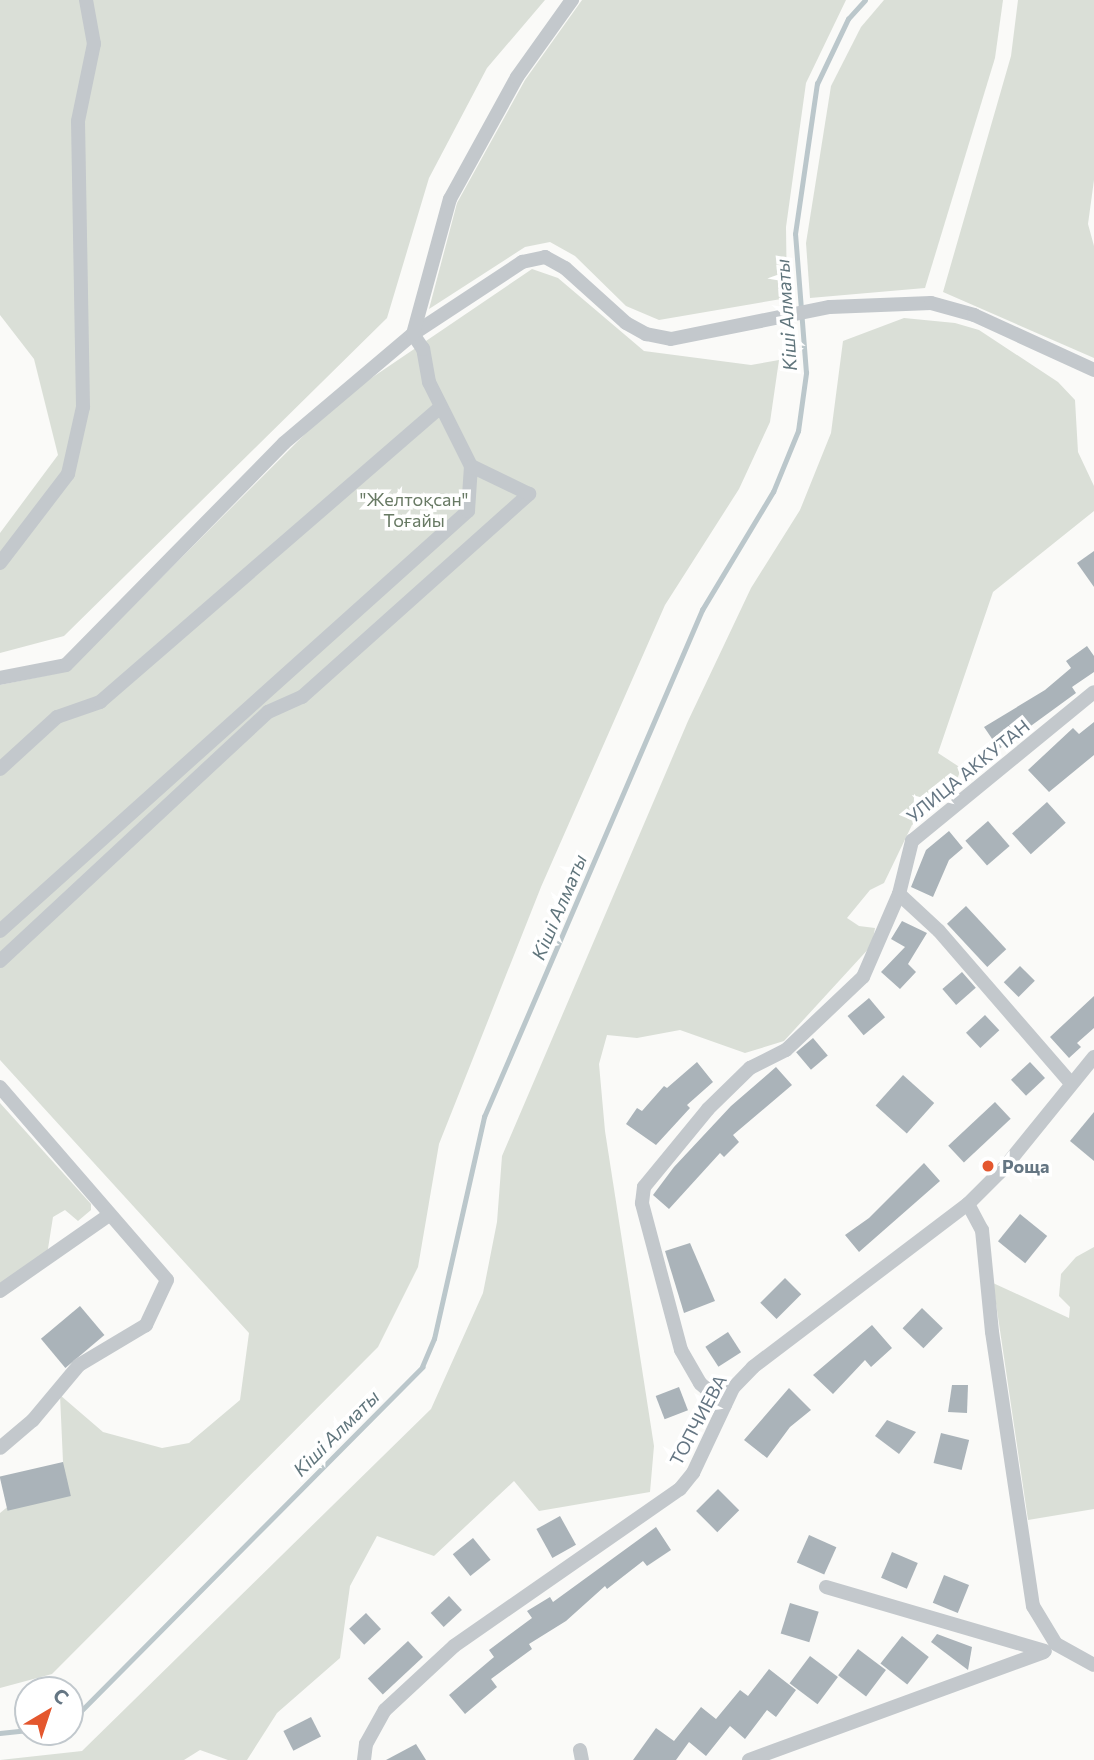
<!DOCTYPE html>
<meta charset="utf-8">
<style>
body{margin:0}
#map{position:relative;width:1094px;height:1760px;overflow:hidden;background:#fafaf8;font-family:Commissioner,sans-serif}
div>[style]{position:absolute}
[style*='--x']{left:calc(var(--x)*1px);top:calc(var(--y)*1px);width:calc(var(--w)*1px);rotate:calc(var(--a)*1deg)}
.green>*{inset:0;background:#dadfd7}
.stream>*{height:4.5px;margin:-2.25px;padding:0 2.25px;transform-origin:2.25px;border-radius:2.25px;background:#bbc7cb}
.building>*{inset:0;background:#aab3b9;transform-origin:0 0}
.minor>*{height:14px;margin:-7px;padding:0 7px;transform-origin:7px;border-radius:7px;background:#c3c8cc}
.dots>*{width:19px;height:19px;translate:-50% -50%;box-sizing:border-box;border:4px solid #fff;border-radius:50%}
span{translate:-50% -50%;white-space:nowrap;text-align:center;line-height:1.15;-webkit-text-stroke:7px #fff;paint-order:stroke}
.park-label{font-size:18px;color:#687a64}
.street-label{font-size:18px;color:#657683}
.poi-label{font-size:18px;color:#657683;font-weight:700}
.left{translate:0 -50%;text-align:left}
.water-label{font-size:19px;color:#60757c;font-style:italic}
.north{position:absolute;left:14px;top:1676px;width:70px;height:70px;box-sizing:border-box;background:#fff;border:2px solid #c1c8cd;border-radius:50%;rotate:39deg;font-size:19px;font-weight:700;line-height:28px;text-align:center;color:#657683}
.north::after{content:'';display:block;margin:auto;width:24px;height:32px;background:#e4572e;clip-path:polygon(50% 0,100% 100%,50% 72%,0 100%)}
</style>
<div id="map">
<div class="green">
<div style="clip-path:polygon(0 0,545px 0,487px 68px,429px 178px,387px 318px,64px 636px,0 653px,0 533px,58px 455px,34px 359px,0 315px)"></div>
<div style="clip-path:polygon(582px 0,846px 0,806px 83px,786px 227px,787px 298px,659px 320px,626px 306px,575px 256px,550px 242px,525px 247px,429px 309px,457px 203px,525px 80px)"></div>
<div style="clip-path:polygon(884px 0,1003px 0,995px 58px,925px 288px,810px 298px,806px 243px,831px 86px,861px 27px)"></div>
<div style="clip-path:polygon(1018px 0,1094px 0,1094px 180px,1088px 224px,1094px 246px,1094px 358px,943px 292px,1011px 56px)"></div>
<div style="clip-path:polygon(532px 269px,558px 278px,644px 351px,751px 365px,779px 360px,770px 422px,739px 489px,665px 605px,541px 887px,439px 1144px,418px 1267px,378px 1347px,52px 1674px,0 1688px,0 1513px,63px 1462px,60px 1395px,103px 1432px,162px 1448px,189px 1443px,240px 1400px,249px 1333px,0 1060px,0 685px,68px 671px,339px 400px)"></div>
<div style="clip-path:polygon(904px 318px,955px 323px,979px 330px,1058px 382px,1075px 400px,1078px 452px,1094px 486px,1094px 511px,993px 592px,938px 753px,961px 768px,951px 798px,912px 825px,884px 883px,870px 890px,847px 918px,859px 926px,875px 928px,872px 945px,784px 1041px,745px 1053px,680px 1030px,637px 1038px,607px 1035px,599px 1064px,605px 1131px,654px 1446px,650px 1492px,539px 1511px,514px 1481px,434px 1556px,377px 1536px,350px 1586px,340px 1658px,277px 1713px,247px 1760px,228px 1760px,200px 1750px,184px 1760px,0 1760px,82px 1751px,431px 1409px,483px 1293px,497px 1222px,502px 1156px,688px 721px,751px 588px,800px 510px,831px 433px,843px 341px)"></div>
<div style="clip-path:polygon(0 1103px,91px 1204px,91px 1210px,78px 1221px,65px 1210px,53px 1217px,47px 1255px,0 1286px)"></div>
<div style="clip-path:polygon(1094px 1247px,1094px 1509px,1028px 1520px,993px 1283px,1069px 1318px,1070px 1307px,1059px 1296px,1061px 1274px,1076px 1257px)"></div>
</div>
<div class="stream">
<div style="--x:70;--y:1722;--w:500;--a:-45.2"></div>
<div style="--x:422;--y:1367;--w:30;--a:-67"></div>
<div style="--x:434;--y:1339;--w:228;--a:-77.3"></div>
<div style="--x:484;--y:1117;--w:552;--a:-66.73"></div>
<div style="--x:702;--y:610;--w:138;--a:-59"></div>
<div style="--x:773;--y:492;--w:66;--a:-67.7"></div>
<div style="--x:798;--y:431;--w:59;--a:-82.1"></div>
<div style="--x:806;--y:373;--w:139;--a:-94.5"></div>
<div style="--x:795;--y:234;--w:152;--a:-81.7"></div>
<div style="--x:817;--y:84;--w:72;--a:-64.5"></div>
<div style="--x:848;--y:19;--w:25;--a:-48"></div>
<div style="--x:0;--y:1733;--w:28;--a:-6"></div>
</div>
<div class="building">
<div style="clip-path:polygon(1094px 551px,1094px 587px,1077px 563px)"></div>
<div style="clip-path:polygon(1087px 646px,1094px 656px,1094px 672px,1072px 687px,1076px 693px,999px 749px,984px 727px,1045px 690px,1071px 668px,1066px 661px)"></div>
<div style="clip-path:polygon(1094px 722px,1094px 755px,1049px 792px,1028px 770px,1073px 728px,1079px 734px)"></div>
<div style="left:1047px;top:802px;width:28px;height:47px;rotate:48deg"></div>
<div style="left:988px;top:821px;width:33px;height:30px;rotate:49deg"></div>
<div style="clip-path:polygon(949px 831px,963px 848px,949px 860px,933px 897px,911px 887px,926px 850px)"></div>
<div style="left:966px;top:906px;width:59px;height:26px;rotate:47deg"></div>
<div style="clip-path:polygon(902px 921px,927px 933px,908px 964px,916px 972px,900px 989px,881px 972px,905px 947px,891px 939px)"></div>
<div style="left:1020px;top:966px;width:21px;height:23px;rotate:45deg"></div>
<div style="left:962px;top:972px;width:21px;height:26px;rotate:49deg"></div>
<div style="clip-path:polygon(1094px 996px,1094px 1028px,1077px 1043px,1081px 1047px,1069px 1058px,1050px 1037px)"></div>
<div style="left:869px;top:998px;width:25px;height:28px;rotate:50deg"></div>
<div style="left:985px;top:1015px;width:21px;height:26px;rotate:47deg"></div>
<div style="left:813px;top:1038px;width:23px;height:22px;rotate:50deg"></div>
<div style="clip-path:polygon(697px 1062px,713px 1082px,687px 1105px,690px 1108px,656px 1145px,626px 1124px,637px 1108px,642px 1111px,664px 1086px,667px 1088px)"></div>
<div style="left:1030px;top:1062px;width:22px;height:26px;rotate:47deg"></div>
<div style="clip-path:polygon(776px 1067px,792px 1085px,733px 1135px,739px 1142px,724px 1157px,720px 1153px,669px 1209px,653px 1195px,674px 1167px,731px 1106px)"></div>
<div style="left:903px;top:1075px;width:42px;height:41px;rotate:42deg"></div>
<div style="left:995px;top:1102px;width:23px;height:64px;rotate:47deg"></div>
<div style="clip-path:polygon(1094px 1112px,1094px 1161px,1070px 1141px)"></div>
<div style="clip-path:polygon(924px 1163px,940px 1181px,859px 1252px,845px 1235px,869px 1218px)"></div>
<div style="left:1020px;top:1214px;width:35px;height:35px;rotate:39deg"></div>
<div style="clip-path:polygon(690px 1243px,715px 1301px,684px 1313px,665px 1251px)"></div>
<div style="left:785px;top:1278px;width:23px;height:35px;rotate:45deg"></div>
<div style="left:80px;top:1306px;width:38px;height:51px;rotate:50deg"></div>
<div style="left:922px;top:1308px;width:29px;height:28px;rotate:44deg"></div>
<div style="clip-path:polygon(872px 1325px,892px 1348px,871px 1367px,865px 1360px,833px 1394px,813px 1375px)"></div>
<div style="left:728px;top:1332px;width:24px;height:27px;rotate:57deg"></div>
<div style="clip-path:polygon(952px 1385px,968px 1385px,967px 1413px,948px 1412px)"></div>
<div style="left:679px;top:1387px;width:25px;height:25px;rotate:69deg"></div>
<div style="clip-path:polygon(789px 1388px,811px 1410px,790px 1427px,767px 1458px,744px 1440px)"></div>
<div style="clip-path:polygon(887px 1420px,916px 1432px,899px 1454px,875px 1436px)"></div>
<div style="left:941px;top:1433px;width:29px;height:31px;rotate:14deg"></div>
<div style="left:63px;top:1462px;width:35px;height:65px;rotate:77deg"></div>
<div style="left:718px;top:1489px;width:30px;height:31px;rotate:45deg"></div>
<div style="left:560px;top:1516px;width:33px;height:27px;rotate:61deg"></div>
<div style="clip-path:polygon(656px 1527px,671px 1550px,647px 1566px,643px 1561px,607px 1589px,605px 1586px,566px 1621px,529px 1644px,532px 1649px,491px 1679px,497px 1687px,465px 1714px,449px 1695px,494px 1657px,489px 1650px,532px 1618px,527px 1611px,550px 1597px,553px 1602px)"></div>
<div style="left:809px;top:1535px;width:30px;height:30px;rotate:24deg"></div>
<div style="left:473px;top:1538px;width:28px;height:26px;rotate:51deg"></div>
<div style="left:892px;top:1552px;width:28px;height:28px;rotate:23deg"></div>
<div style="left:944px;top:1575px;width:27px;height:30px;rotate:22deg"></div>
<div style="left:449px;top:1596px;width:19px;height:25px;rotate:47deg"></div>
<div style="left:790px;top:1603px;width:30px;height:32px;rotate:17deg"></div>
<div style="left:366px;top:1613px;width:22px;height:23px;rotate:47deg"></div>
<div style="clip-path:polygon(937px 1634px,972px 1647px,968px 1670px,931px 1642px)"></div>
<div style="left:902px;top:1636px;width:34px;height:35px;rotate:38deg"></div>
<div style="left:408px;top:1641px;width:22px;height:55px;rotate:47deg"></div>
<div style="left:858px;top:1649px;width:35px;height:33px;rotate:37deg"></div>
<div style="left:810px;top:1656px;width:35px;height:34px;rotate:37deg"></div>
<div style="clip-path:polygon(769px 1669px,796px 1690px,776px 1717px,767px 1710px,745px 1739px,730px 1726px,706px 1756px,689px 1742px,676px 1760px,633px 1760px,656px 1728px,674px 1741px,701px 1707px,716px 1719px,740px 1690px,748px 1696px)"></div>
<div style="left:311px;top:1717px;width:22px;height:31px;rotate:63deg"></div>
<div style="clip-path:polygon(416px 1744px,426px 1760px,386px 1760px)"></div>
</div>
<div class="minor">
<div style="--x:0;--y:563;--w:112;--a:-52.6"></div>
<div style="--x:68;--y:474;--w:69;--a:-77.4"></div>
<div style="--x:83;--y:407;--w:286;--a:-91"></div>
<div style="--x:78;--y:121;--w:79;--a:-78.3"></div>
<div style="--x:94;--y:44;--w:45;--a:-100.3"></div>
<div style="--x:0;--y:678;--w:67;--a:-11.1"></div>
<div style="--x:66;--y:665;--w:311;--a:-45.5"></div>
<div style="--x:284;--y:443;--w:169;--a:-40.2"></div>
<div style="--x:413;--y:334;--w:131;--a:-33.4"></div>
<div style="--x:522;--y:262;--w:24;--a:-12"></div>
<div style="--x:545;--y:257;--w:23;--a:29"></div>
<div style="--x:565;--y:268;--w:82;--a:42"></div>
<div style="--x:626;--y:323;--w:23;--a:29"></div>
<div style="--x:646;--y:334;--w:25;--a:11"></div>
<div style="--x:671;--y:339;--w:162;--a:-11.4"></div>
<div style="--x:830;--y:307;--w:101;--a:-2.3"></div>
<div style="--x:931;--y:303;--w:45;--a:15.6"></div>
<div style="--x:974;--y:315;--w:132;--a:24.6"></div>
<div style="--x:0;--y:769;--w:77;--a:-42.4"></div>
<div style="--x:57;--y:717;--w:46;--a:-19.2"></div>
<div style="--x:100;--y:702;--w:451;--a:-40.9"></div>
<div style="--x:899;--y:894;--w:54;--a:42.8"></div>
<div style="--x:939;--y:931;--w:200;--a:49.1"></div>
<div style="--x:0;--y:931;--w:629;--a:-41.91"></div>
<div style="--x:468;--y:511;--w:45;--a:-86.2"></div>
<div style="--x:471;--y:466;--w:94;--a:-116.6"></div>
<div style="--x:429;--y:382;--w:34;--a:-100"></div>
<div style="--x:423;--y:349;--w:18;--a:-124"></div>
<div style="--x:413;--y:334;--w:140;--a:-74.7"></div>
<div style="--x:450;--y:199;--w:139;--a:-61.2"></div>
<div style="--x:517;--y:77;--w:95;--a:-54.5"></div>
<div style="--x:0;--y:961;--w:366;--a:-42.9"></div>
<div style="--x:268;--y:712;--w:37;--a:-24"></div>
<div style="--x:302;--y:697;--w:305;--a:-41.8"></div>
<div style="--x:529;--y:494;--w:64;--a:-154.2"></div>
<div style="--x:0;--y:1087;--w:255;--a:49.1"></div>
<div style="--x:167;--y:1280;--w:50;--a:115"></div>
<div style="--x:146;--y:1325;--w:78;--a:149.2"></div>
<div style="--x:79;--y:1365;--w:72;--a:129.9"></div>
<div style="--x:33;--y:1420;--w:43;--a:139.7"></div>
<div style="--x:968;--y:1204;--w:30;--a:62"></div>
<div style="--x:982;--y:1230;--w:102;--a:84.4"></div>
<div style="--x:992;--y:1332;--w:277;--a:81.5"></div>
<div style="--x:1033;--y:1606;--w:44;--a:58.8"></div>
<div style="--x:1056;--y:1644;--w:43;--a:28.9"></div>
<div style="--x:0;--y:1291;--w:133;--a:-34.9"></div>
<div style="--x:725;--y:1405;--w:33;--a:-139"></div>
<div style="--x:700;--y:1383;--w:38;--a:-120"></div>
<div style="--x:681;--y:1350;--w:152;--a:-104.9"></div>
<div style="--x:642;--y:1203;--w:16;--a:-83"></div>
<div style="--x:644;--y:1187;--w:101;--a:-50.6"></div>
<div style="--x:708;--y:1109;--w:59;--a:-44.3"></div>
<div style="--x:750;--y:1068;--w:40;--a:-26.6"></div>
<div style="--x:786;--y:1050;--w:106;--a:-43.5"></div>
<div style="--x:863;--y:977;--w:90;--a:-66.6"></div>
<div style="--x:899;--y:894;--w:55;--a:-76.2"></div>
<div style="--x:912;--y:841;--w:235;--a:-39.3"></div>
<div style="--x:826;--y:1587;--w:228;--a:16.3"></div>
<div style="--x:580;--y:1750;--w:10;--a:79"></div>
<div style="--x:364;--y:1760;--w:16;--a:-83"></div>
<div style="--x:366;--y:1744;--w:39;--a:-61"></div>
<div style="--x:385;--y:1710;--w:94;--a:-42.8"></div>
<div style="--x:454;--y:1646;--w:275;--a:-34.8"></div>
<div style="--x:680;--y:1489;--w:21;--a:-51"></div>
<div style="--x:693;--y:1473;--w:94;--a:-64.8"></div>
<div style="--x:733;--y:1388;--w:29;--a:-46"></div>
<div style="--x:753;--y:1367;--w:270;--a:-37.2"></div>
<div style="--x:968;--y:1204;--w:51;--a:-45"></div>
<div style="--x:1004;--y:1168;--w:143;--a:-51"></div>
<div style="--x:749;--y:1760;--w:314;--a:-20.1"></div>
</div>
<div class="dots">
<div style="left:988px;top:1166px;background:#e4572e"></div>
</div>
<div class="park-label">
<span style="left:414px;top:510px">"Желтоқсан"<br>Тоғайы</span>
</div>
<div class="street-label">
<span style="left:968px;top:771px;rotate:-39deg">УЛИЦА АККУТАН</span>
<span style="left:698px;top:1420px;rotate:-62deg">ТОПЧИЕВА</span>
</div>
<div class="poi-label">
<span class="left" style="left:1002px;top:1166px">Роща</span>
</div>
<div class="water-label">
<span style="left:786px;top:315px;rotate:-94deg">Кіші Алматы</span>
<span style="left:559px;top:907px;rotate:-67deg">Кіші Алматы</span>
<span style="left:336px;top:1433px;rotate:-45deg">Кіші Алматы</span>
</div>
<div class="north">С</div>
</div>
